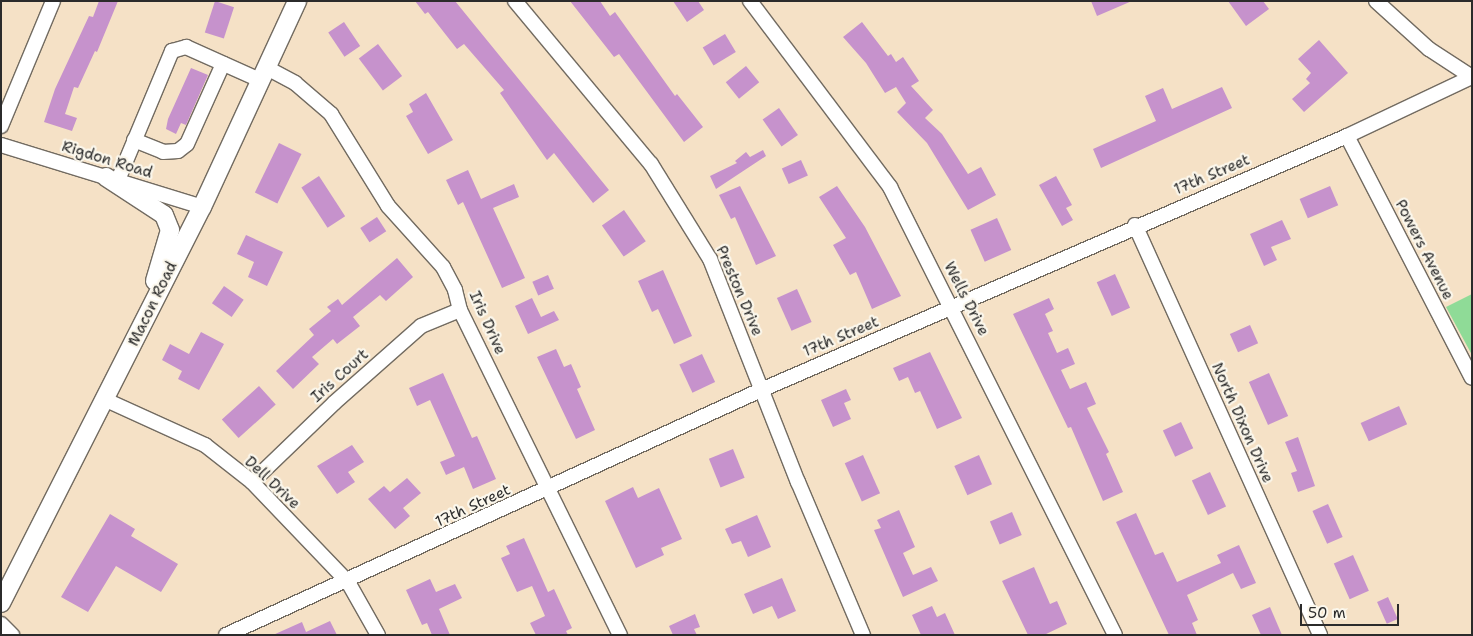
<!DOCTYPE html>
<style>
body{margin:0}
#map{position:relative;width:1473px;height:636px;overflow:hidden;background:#f5e1c6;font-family:"Shantell Sans",sans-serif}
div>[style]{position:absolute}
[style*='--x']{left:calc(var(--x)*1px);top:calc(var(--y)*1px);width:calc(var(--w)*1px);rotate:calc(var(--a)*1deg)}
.green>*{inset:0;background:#8fdb97}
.building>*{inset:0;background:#c692cc;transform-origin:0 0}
.roads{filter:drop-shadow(1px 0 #726b61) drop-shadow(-1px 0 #726b61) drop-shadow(0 1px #726b61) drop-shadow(0 -1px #726b61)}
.minor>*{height:14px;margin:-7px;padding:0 7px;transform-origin:7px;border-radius:7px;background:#fff}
.major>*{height:18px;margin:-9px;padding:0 9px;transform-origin:9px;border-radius:9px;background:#fff}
span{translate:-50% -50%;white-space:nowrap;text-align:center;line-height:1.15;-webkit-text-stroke:4.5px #fbf7ec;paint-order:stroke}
.street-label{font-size:15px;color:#2b2b2b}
.frame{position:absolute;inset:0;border:2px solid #2b2b2b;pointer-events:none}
.scale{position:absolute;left:1300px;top:604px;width:99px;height:22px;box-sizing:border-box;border:2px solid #2b2b2b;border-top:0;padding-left:6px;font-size:15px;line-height:18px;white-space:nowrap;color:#2b2b2b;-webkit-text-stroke:4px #fbf7ec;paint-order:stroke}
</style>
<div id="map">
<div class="green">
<div style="clip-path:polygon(1472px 294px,1472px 355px,1446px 307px)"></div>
</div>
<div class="building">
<div style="clip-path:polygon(99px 1px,118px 1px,97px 52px,95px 51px,78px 88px,74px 87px,65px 114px,77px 118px,72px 131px,44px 122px,55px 89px,89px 16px,93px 17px)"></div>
<div style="left:215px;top:1px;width:20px;height:33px;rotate:18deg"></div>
<div style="clip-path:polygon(415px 1px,455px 1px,609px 190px,593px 203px,554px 153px,547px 160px,500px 93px,504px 90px,464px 44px,457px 49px,428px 12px,425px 14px)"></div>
<div style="clip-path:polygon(570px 1px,600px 1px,610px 16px,615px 12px,675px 96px,677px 94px,703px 127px,684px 142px,619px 54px,614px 57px)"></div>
<div style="clip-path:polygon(673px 1px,698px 1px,704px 10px,687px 22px)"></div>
<div style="clip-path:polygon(1091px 1px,1132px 1px,1097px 16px)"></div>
<div style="clip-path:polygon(1228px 1px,1263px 1px,1269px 9px,1246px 26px)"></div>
<div style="left:344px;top:22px;width:29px;height:19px;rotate:56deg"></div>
<div style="clip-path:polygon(862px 22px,888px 56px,891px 54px,896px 62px,903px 57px,919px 81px,911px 86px,933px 110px,925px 118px,942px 134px,968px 174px,981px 167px,996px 195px,968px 210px,927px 143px,897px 112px,906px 103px,896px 87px,885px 93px,866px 63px,843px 37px)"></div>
<div style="left:725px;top:34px;width:21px;height:26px;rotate:59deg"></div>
<div style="clip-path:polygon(1319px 40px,1348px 73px,1304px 112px,1292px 99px,1310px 83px,1306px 79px,1311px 73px,1298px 59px)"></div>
<div style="left:378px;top:44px;width:40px;height:24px;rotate:53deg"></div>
<div style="left:746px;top:66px;width:21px;height:26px;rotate:51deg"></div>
<div style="clip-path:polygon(191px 68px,208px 75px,186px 125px,181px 123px,176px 134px,166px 129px,168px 119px)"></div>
<div style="clip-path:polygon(1222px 87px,1232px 108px,1101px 168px,1093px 149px,1156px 121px,1145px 96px,1163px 88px,1172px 109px)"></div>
<div style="clip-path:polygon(426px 93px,453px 140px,428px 154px,406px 116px,413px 112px,409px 104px)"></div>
<div style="left:779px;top:108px;width:33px;height:20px;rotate:55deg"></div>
<div style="left:279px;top:143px;width:25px;height:55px;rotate:26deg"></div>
<div style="clip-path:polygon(763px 150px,766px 156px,716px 189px,710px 176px,737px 163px,735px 161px,746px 152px,750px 157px)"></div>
<div style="left:801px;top:160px;width:17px;height:21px;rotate:66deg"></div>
<div style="clip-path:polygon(468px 170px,481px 199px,514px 184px,519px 197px,493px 208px,525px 278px,502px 288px,463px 202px,458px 205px,446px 180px)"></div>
<div style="left:319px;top:176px;width:48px;height:21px;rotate:57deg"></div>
<div style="clip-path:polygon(1056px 176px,1072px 205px,1066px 208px,1073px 220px,1062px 226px,1039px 185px)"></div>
<div style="clip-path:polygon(740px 186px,776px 256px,756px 265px,735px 217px,731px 219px,719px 195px)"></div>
<div style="clip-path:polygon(837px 186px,865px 227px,901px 296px,872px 309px,856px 272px,850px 275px,833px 245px,846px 238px,819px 197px)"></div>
<div style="left:1330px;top:186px;width:21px;height:33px;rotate:67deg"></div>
<div style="left:624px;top:210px;width:38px;height:27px;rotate:55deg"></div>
<div style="left:377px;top:217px;width:17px;height:20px;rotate:57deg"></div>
<div style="left:997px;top:218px;width:35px;height:29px;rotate:66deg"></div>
<div style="clip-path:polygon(1282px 220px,1291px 239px,1271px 247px,1277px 260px,1264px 266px,1250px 234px)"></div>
<div style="clip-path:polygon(246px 235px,283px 252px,267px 286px,248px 277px,254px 262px,237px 254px)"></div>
<div style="clip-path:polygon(397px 258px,413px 277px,386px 301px,380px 295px,353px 317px,360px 326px,337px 344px,333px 339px,312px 357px,319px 364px,293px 389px,276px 371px,314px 335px,309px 329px,331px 311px,327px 307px,338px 299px,342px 305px)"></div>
<div style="clip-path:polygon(663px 270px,692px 336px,674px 344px,658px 309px,652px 312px,638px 281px)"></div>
<div style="left:1115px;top:274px;width:37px;height:20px;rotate:66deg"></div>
<div style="left:548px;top:275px;width:15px;height:17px;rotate:67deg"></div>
<div style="left:224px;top:286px;width:24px;height:21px;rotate:35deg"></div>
<div style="left:797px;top:289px;width:36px;height:22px;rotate:66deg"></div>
<div style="clip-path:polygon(532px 298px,541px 317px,554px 311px,559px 320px,528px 334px,515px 306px)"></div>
<div style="clip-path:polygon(1049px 298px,1054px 309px,1045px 314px,1053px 331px,1048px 333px,1057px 353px,1068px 348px,1075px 364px,1061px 370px,1070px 389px,1086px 382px,1096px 404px,1087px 408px,1109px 452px,1106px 454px,1123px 492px,1103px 501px,1071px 427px,1068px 428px,1013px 314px)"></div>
<div style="left:1250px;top:325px;width:20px;height:22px;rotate:66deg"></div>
<div style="clip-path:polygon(201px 332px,224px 344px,199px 390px,178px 379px,182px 371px,162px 360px,170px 344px,189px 354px)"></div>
<div style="clip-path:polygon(556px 349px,564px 367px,571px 364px,581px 387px,577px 389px,595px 430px,576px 439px,537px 357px)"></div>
<div style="clip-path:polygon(930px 352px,962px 418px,937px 429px,920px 391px,915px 393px,908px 377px,899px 381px,893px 368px)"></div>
<div style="left:702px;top:354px;width:31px;height:25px;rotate:65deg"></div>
<div style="clip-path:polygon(443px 373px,472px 438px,477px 436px,496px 479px,473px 489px,464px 467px,446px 475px,440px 462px,455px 456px,430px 400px,417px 406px,409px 388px)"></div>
<div style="left:1269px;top:373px;width:47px;height:22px;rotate:66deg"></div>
<div style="left:259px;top:386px;width:25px;height:50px;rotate:48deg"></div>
<div style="clip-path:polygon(846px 389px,851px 400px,844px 403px,851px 419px,833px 427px,821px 400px)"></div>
<div style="left:1399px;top:406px;width:20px;height:42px;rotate:66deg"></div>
<div style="left:1181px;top:422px;width:29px;height:20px;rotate:65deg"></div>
<div style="clip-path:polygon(1298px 437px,1315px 486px,1298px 492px,1291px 473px,1297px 471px,1285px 442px)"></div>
<div style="clip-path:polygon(352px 445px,364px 462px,348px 472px,355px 482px,337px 494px,317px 466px)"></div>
<div style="left:733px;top:449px;width:31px;height:26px;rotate:68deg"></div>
<div style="left:863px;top:455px;width:42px;height:20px;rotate:66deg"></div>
<div style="left:979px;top:455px;width:32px;height:27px;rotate:66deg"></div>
<div style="left:1210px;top:472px;width:38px;height:20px;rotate:65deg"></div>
<div style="clip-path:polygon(407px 478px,421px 493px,403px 508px,410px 516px,395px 529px,368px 499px,384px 486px,390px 492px)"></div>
<div style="clip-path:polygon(633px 487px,638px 498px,659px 488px,682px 539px,661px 548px,664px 555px,636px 568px,605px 501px)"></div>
<div style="left:1328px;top:504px;width:36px;height:17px;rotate:66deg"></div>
<div style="clip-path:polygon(899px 510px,915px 547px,903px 553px,913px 575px,931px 567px,938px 581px,903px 597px,874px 530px,881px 528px,877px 520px)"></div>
<div style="left:1012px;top:512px;width:25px;height:24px;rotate:67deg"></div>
<div style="clip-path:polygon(1136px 513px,1155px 555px,1163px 552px,1177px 582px,1221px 563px,1217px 555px,1239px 545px,1256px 583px,1241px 589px,1233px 573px,1187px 595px,1198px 620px,1192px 623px,1197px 635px,1169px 635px,1116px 522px)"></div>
<div style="clip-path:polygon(110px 514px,135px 529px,131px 536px,178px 564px,161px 592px,116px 566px,88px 612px,61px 597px)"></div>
<div style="clip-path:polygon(757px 515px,771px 547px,748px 557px,741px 541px,732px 544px,725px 529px)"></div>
<div style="clip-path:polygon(524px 538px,548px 592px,554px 589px,572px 628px,566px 631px,568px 635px,536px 635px,530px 623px,545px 616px,532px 586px,517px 592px,501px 558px,510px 554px,506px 546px)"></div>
<div style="left:1353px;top:555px;width:39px;height:21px;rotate:66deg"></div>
<div style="clip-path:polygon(1034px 567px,1050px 604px,1057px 601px,1067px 624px,1044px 635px,1028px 635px,1002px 581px)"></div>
<div style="clip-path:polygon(782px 578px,796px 611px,778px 619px,772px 606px,753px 614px,744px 594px)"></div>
<div style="clip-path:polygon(430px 579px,436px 592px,455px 584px,462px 598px,439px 609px,450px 635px,432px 635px,427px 623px,422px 625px,406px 590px)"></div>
<div style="left:1388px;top:597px;width:24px;height:12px;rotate:66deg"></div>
<div style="clip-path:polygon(932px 606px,937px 617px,945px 613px,955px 635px,921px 635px,912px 615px)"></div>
<div style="clip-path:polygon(1270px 607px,1282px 635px,1261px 635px,1252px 615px)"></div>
<div style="clip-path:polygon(695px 614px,700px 627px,694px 629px,697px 635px,673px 635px,669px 626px)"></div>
<div style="clip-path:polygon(330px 621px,337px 635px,273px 635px,302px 622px,306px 632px)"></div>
</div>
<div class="roads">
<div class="minor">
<div style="--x:515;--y:1;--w:212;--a:50.2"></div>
<div style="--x:651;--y:164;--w:112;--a:58.2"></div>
<div style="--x:710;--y:259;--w:240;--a:68.5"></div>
<div style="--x:798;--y:482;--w:166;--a:67"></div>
<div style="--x:750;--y:1;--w:233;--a:53"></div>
<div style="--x:890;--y:187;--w:501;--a:63.33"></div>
<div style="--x:1376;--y:1;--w:72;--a:42.2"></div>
<div style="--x:1429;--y:49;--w:51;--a:33.1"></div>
<div style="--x:267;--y:68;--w:32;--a:28"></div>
<div style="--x:295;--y:83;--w:48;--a:40.7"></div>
<div style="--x:331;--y:114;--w:108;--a:58.2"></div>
<div style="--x:388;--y:206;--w:82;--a:48"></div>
<div style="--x:443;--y:267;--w:26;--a:62"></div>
<div style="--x:455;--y:290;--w:21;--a:76"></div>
<div style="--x:460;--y:310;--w:362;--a:63.8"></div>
<div style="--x:1;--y:126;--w:135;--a:-67.4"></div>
<div style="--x:1347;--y:136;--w:272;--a:62.7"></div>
<div style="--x:134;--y:140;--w:31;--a:22"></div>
<div style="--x:163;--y:152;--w:15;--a:-4"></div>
<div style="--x:178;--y:151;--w:11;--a:-38"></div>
<div style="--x:187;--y:144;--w:88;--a:-65.8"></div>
<div style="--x:1;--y:145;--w:210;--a:17.1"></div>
<div style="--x:118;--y:180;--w:140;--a:-67.3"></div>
<div style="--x:172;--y:51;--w:15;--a:-16"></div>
<div style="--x:186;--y:47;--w:83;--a:24.1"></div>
<div style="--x:1135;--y:225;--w:450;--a:65.7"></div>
<div style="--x:106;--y:400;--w:109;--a:24.4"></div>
<div style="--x:205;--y:445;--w:60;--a:38.2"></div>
<div style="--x:252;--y:482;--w:139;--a:46.2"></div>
<div style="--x:348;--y:582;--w:61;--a:60.5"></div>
<div style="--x:252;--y:482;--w:114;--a:-43.9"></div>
<div style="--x:334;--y:403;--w:116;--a:-41.5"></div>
<div style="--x:421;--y:326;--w:42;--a:-22.3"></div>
<div style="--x:1;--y:624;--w:16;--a:45"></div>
<div style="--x:226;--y:635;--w:588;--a:-24.61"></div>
<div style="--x:761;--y:390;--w:639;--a:-23.43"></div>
<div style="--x:1347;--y:136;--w:138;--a:-25.3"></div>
</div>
<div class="major">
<div style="--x:106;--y:177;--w:69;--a:33.2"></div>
<div style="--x:164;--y:215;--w:16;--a:68"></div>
<div style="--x:170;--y:230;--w:53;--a:106.4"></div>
<div style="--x:1;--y:603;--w:444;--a:-63.1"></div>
<div style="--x:202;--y:207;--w:227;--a:-65.2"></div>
</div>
</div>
<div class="street-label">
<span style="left:107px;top:160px;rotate:17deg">Rigdon Road</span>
<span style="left:1212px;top:175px;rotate:-23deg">17th Street</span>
<span style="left:1424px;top:250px;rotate:63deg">Powers Avenue</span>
<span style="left:739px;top:291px;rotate:67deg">Preston Drive</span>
<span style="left:966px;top:299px;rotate:63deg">Wells Drive</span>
<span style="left:153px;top:304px;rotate:-64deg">Macon Road</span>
<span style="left:487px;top:323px;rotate:66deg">Iris Drive</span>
<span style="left:841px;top:337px;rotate:-23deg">17th Street</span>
<span style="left:340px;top:376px;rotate:-42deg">Iris Court</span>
<span style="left:1242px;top:423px;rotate:66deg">North Dixon Drive</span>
<span style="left:272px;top:483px;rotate:43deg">Dell Drive</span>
<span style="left:473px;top:506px;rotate:-25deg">17th Street</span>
</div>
<div class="frame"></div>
<div class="scale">50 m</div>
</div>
